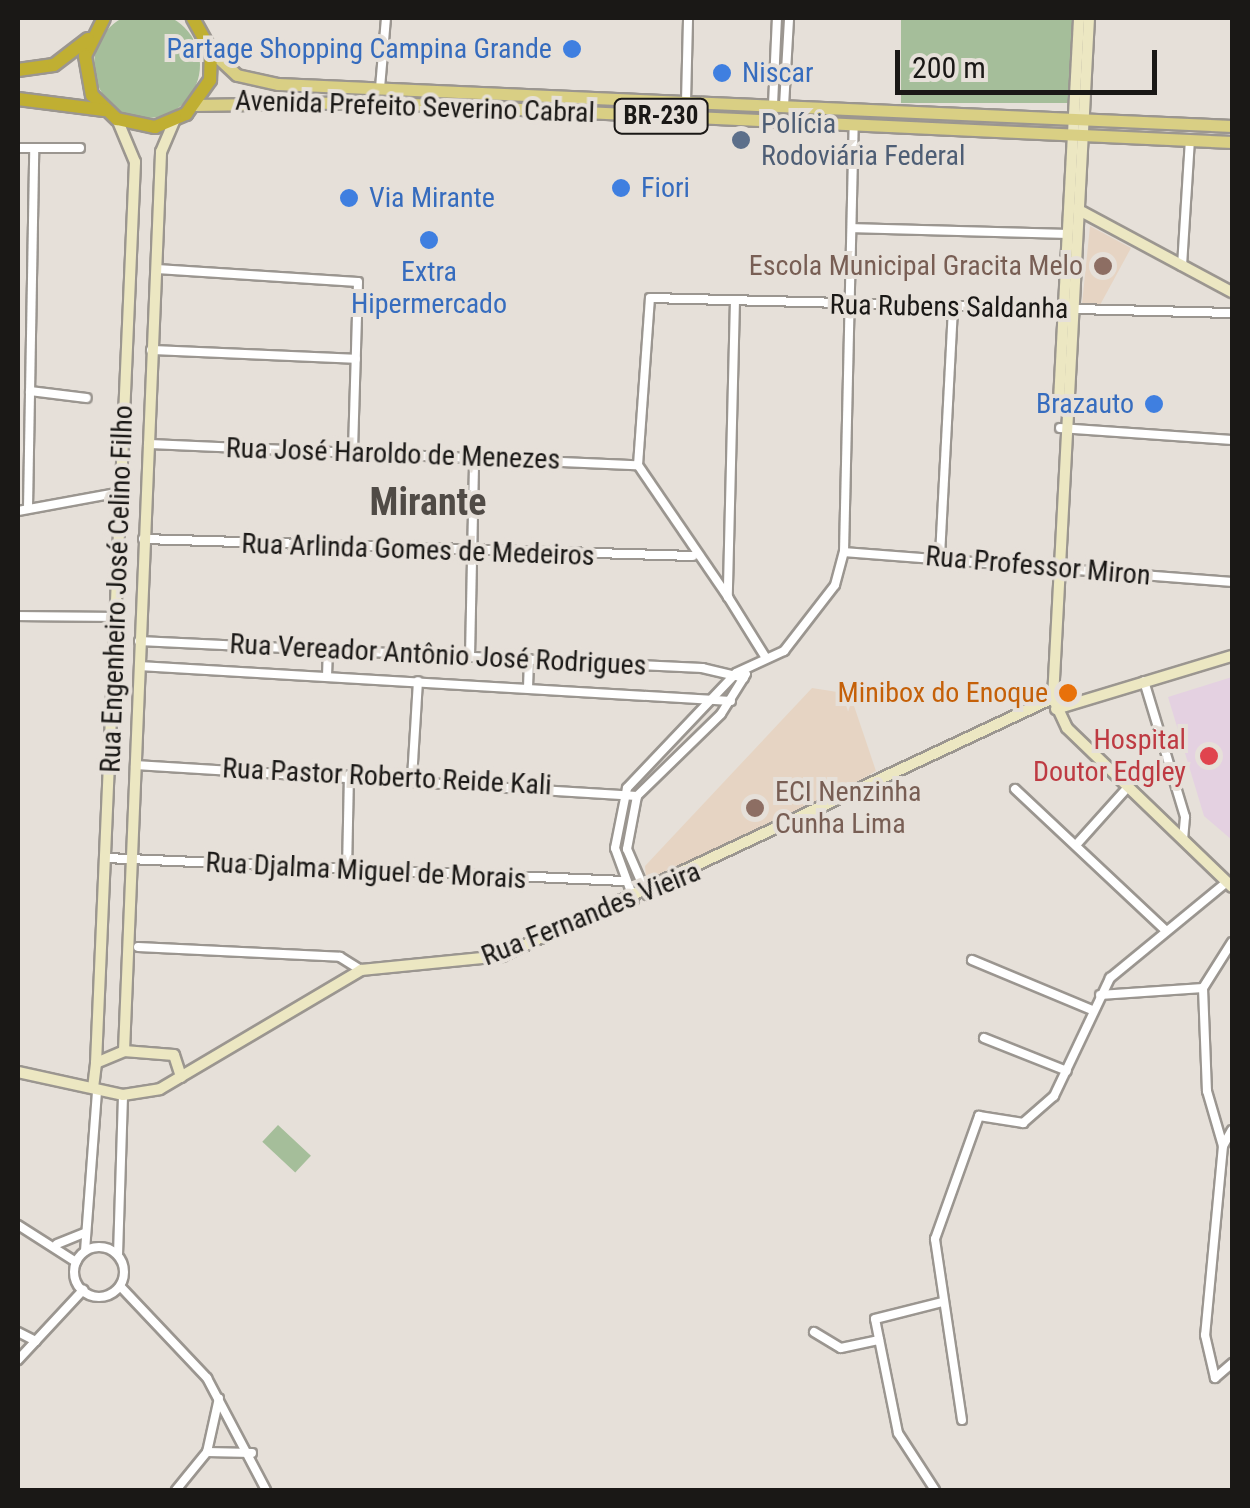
<!DOCTYPE html>
<meta charset="utf-8">
<style>
body{margin:0}
#map{position:relative;width:1250px;height:1508px;overflow:hidden;background:#e6e0d9;font-family:"Roboto Condensed",sans-serif}
div>[style]{position:absolute}
[style*='--x']{left:calc(var(--x)*1px);top:calc(var(--y)*1px);width:calc(var(--w)*1px);rotate:calc(var(--a)*1deg)}
.education>*{inset:0;background:#e6d4c3}
.medical>*{inset:0;background:#e4d1e1}
.green>*{inset:0;background:#a5be9a;transform-origin:0 0}
.round{border-radius:50%}
.roads{filter:drop-shadow(2px 0 #9b9690) drop-shadow(-2px 0 #9b9690) drop-shadow(0 2px #9b9690) drop-shadow(0 -2px #9b9690)}
.street>*{height:8px;margin:-4px;padding:0 4px;transform-origin:4px;border-radius:4px;background:#fff}
.street>.ring{margin:-4px;padding:0;box-sizing:content-box;background:none;border:8px solid #fff;border-radius:50%}
.secondary>*{height:10px;margin:-5px;padding:0 5px;transform-origin:5px;border-radius:5px;background:#ece7c2}
.primary>*{height:11px;margin:-5.5px;padding:0 5.5px;transform-origin:5.5px;border-radius:5.5px;background:#d9cf84}
.highway>*{height:12px;margin:-6px;padding:0 6px;transform-origin:6px;border-radius:6px;background:#c0af32}
.dots>*{width:28px;height:28px;translate:-50% -50%;box-sizing:border-box;border:5px solid #e6e0d9;border-radius:50%}
span{translate:-50% -50%;white-space:nowrap;text-align:center;line-height:1.15;-webkit-text-stroke:8px #e6e0d9;paint-order:stroke}
.shield-label span{padding:2px 8px;background:#e6e0d9;border:2px solid;border-radius:8px;-webkit-text-stroke-width:0}
.shield-label{font-size:25px;color:#1a1816;font-weight:700}
.shop-label{font-size:28px;color:#366cbe}
.right{translate:-100% -50%;text-align:right}
.left{translate:0 -50%;text-align:left}
.street-label{font-size:28px;color:#1a1816}
.service-label{font-size:28px;color:#4e5e75}
.education-label{font-size:28px;color:#785e54}
.food-label{font-size:28px;color:#c56008}
.health-label{font-size:28px;color:#be3a42}
.district-label{font-size:38px;color:#504b46;font-weight:700}
.frame{position:absolute;inset:0;border:20px solid #1a1816;pointer-events:none}
.scale{position:absolute;left:895px;top:50px;width:262px;height:45px;box-sizing:border-box;border:5px solid #1a1816;border-top:0;padding-left:12px;font-size:30px;line-height:35px;white-space:nowrap;color:#1a1816;-webkit-text-stroke:8px #e6e0d9;paint-order:stroke}
</style>
<div id="map">
<div class="education">
<div style="clip-path:polygon(1090px 226px,1131px 248px,1100px 305px,1082px 304px)"></div>
<div style="clip-path:polygon(812px 688px,850px 694px,876px 771px,746px 844px,660px 882px,646px 879px,645px 866px)"></div>
</div>
<div class="medical">
<div style="clip-path:polygon(1232px 677px,1232px 840px,1204px 816px,1168px 697px)"></div>
</div>
<div class="green">
<div class="round" style="left:94px;top:12px;width:106px;height:106px"></div>
<div style="left:901px;top:18px;width:176px;height:85px"></div>
<div style="left:278px;top:1125px;width:45px;height:23px;rotate:43deg"></div>
</div>
<div class="roads">
<div class="street">
<div style="--x:380;--y:88;--w:70;--a:-85.1"></div>
<div style="--x:686;--y:102;--w:84;--a:-88.6"></div>
<div style="--x:773;--y:105;--w:87;--a:-87.4"></div>
<div style="--x:784;--y:106;--w:88;--a:-86.7"></div>
<div style="--x:18;--y:148;--w:62;--a:0"></div>
<div style="--x:852;--y:228;--w:213;--a:1.6"></div>
<div style="--x:1182;--y:266;--w:126;--a:-86.4"></div>
<div style="--x:157;--y:269;--w:201;--a:3.7"></div>
<div style="--x:358;--y:282;--w:170;--a:91.7"></div>
<div style="--x:735;--y:300;--w:297;--a:91.4"></div>
<div style="--x:728;--y:597;--w:72;--a:58.1"></div>
<div style="--x:151;--y:350;--w:205;--a:2.5"></div>
<div style="--x:30;--y:391;--w:57;--a:7"></div>
<div style="--x:1060;--y:428;--w:172;--a:4"></div>
<div style="--x:148;--y:444;--w:490;--a:2.5"></div>
<div style="--x:28;--y:508;--w:360;--a:-89"></div>
<div style="--x:18;--y:511;--w:106;--a:-10.4"></div>
<div style="--x:143;--y:539;--w:550;--a:1.77"></div>
<div style="--x:844;--y:552;--w:389;--a:4.4"></div>
<div style="--x:940;--y:556;--w:249;--a:-87"></div>
<div style="--x:728;--y:597;--w:160;--a:-124.3"></div>
<div style="--x:638;--y:465;--w:167;--a:-85.9"></div>
<div style="--x:650;--y:298;--w:582;--a:1.48"></div>
<div style="--x:18;--y:616;--w:98;--a:0.6"></div>
<div style="--x:139;--y:641;--w:564;--a:2.75"></div>
<div style="--x:702;--y:668;--w:43;--a:13.4"></div>
<div style="--x:470;--y:656;--w:199;--a:-88.8"></div>
<div style="--x:139;--y:666;--w:593;--a:3.38"></div>
<div style="--x:736;--y:673;--w:53;--a:-24.6"></div>
<div style="--x:784;--y:651;--w:83;--a:-52.3"></div>
<div style="--x:835;--y:585;--w:34;--a:-75"></div>
<div style="--x:844;--y:552;--w:427;--a:-88.7"></div>
<div style="--x:327;--y:676;--w:26;--a:-88"></div>
<div style="--x:1144;--y:681;--w:142;--a:73.2"></div>
<div style="--x:1185;--y:817;--w:23;--a:95"></div>
<div style="--x:528;--y:688;--w:29;--a:-88"></div>
<div style="--x:135;--y:765;--w:503;--a:3.53"></div>
<div style="--x:412;--y:779;--w:98;--a:-86.5"></div>
<div style="--x:1015;--y:789;--w:206;--a:43.2"></div>
<div style="--x:1076;--y:845;--w:78;--a:-48.1"></div>
<div style="--x:106;--y:858;--w:520;--a:2.54"></div>
<div style="--x:347;--y:870;--w:95;--a:-88.8"></div>
<div style="--x:647;--y:895;--w:50;--a:-113.5"></div>
<div style="--x:627;--y:849;--w:54;--a:-79.3"></div>
<div style="--x:637;--y:796;--w:117;--a:-44.3"></div>
<div style="--x:721;--y:714;--w:47;--a:-58"></div>
<div style="--x:634;--y:900;--w:55;--a:-110.1"></div>
<div style="--x:615;--y:848;--w:61;--a:-78.7"></div>
<div style="--x:627;--y:788;--w:158;--a:-46.5"></div>
<div style="--x:138;--y:947;--w:202;--a:2.8"></div>
<div style="--x:340;--y:957;--w:25;--a:32"></div>
<div style="--x:972;--y:960;--w:130;--a:22.6"></div>
<div style="--x:1203;--y:988;--w:103;--a:87.8"></div>
<div style="--x:1207;--y:1091;--w:57;--a:73.8"></div>
<div style="--x:1223;--y:1146;--w:190;--a:95.4"></div>
<div style="--x:1205;--y:1335;--w:44;--a:76.9"></div>
<div style="--x:1215;--y:1378;--w:23;--a:-41"></div>
<div style="--x:1203;--y:988;--w:54;--a:-57.8"></div>
<div style="--x:1100;--y:995;--w:103;--a:-3.9"></div>
<div style="--x:984;--y:1038;--w:89;--a:21.7"></div>
<div style="--x:1223;--y:1146;--w:18;--a:-61"></div>
<div style="--x:18;--y:1225;--w:69;--a:32.5"></div>
<div style="--x:57;--y:1244;--w:29;--a:-22"></div>
<div class="ring" style="left:74px;top:1247px;width:42px;height:42px"></div>
<div style="--x:85;--y:1251;--w:160;--a:-85.7"></div>
<div style="--x:118;--y:1255;--w:160;--a:-88.2"></div>
<div style="--x:120;--y:1286;--w:127;--a:46.6"></div>
<div style="--x:207;--y:1378;--w:127;--a:62.2"></div>
<div style="--x:18;--y:1332;--w:20;--a:27"></div>
<div style="--x:814;--y:1332;--w:31;--a:31"></div>
<div style="--x:841;--y:1348;--w:39;--a:-12"></div>
<div style="--x:18;--y:1360;--w:96;--a:-47.1"></div>
<div style="--x:962;--y:1420;--w:183;--a:-98.5"></div>
<div style="--x:935;--y:1239;--w:131;--a:-70.3"></div>
<div style="--x:979;--y:1116;--w:45;--a:9"></div>
<div style="--x:1023;--y:1123;--w:41;--a:-41.1"></div>
<div style="--x:1054;--y:1096;--w:131;--a:-64.6"></div>
<div style="--x:1110;--y:978;--w:151;--a:-39.4"></div>
<div style="--x:207;--y:1452;--w:45;--a:1.3"></div>
<div style="--x:176;--y:1490;--w:49;--a:-50.8"></div>
<div style="--x:207;--y:1452;--w:55;--a:-77.5"></div>
<div style="--x:935;--y:1490;--w:68;--a:-123"></div>
<div style="--x:898;--y:1433;--w:116;--a:-101.4"></div>
<div style="--x:875;--y:1319;--w:69;--a:-14.2"></div>
</div>
<div class="secondary">
<div style="--x:1089;--y:18;--w:681;--a:93.03"></div>
<div style="--x:1053;--y:698;--w:33;--a:65"></div>
<div style="--x:1067;--y:728;--w:229;--a:43.9"></div>
<div style="--x:1077;--y:209;--w:176;--a:28.2"></div>
<div style="--x:1059;--y:401;--w:384;--a:-87"></div>
<div style="--x:1056;--y:709;--w:184;--a:-16.8"></div>
<div style="--x:124;--y:1051;--w:900;--a:-87.64"></div>
<div style="--x:161;--y:152;--w:34;--a:-67"></div>
<div style="--x:96;--y:1063;--w:902;--a:-87.52"></div>
<div style="--x:135;--y:162;--w:47;--a:-112.7"></div>
<div style="--x:18;--y:1072;--w:107;--a:12.4"></div>
<div style="--x:123;--y:1095;--w:37;--a:-9"></div>
<div style="--x:160;--y:1089;--w:234;--a:-30.6"></div>
<div style="--x:361;--y:970;--w:142;--a:-5.7"></div>
<div style="--x:502;--y:956;--w:608;--a:-25.09"></div>
<div style="--x:93;--y:1088;--w:25;--a:-83"></div>
<div style="--x:96;--y:1063;--w:30;--a:-23"></div>
<div style="--x:124;--y:1051;--w:50;--a:4.6"></div>
<div style="--x:174;--y:1055;--w:23;--a:72"></div>
</div>
<div class="primary">
<div style="--x:211;--y:51;--w:35;--a:43"></div>
<div style="--x:237;--y:75;--w:42;--a:12.4"></div>
<div style="--x:278;--y:84;--w:955;--a:2.52"></div>
<div style="--x:196;--y:105;--w:174;--a:-1"></div>
<div style="--x:370;--y:102;--w:863;--a:2.66"></div>
</div>
<div class="highway">
<div style="--x:104;--y:18;--w:42;--a:116.6"></div>
<div style="--x:85;--y:56;--w:40;--a:80"></div>
<div style="--x:92;--y:95;--w:35;--a:44"></div>
<div style="--x:117;--y:119;--w:39;--a:12"></div>
<div style="--x:155;--y:127;--w:34;--a:-23"></div>
<div style="--x:186;--y:114;--w:42;--a:-54.8"></div>
<div style="--x:210;--y:80;--w:29;--a:-88"></div>
<div style="--x:211;--y:51;--w:38;--a:-119"></div>
<div style="--x:18;--y:70;--w:36;--a:-8"></div>
<div style="--x:54;--y:65;--w:43;--a:-37.4"></div>
<div style="--x:18;--y:99;--w:87;--a:7.3"></div>
</div>
</div>
<div class="dots">
<div style="left:572px;top:49px;background:#3f7fe0"></div>
<div style="left:722px;top:73px;background:#3f7fe0"></div>
<div style="left:741px;top:140px;background:#5c6f8a"></div>
<div style="left:621px;top:188px;background:#3f7fe0"></div>
<div style="left:349px;top:198px;background:#3f7fe0"></div>
<div style="left:429px;top:240px;background:#3f7fe0"></div>
<div style="left:1103px;top:266px;background:#8d6e63"></div>
<div style="left:1154px;top:404px;background:#3f7fe0"></div>
<div style="left:1068px;top:693px;background:#e8710a"></div>
<div style="left:1209px;top:756px;background:#e0444e"></div>
<div style="left:755px;top:808px;background:#8d6e63"></div>
</div>
<div class="shield-label">
<span style="left:661px;top:116px">BR-230</span>
</div>
<div class="shop-label">
<span class="right" style="left:552px;top:49px">Partage Shopping Campina Grande</span>
<span class="left" style="left:742px;top:73px">Niscar</span>
<span class="left" style="left:641px;top:188px">Fiori</span>
<span class="left" style="left:369px;top:198px">Via Mirante</span>
<span style="left:429px;top:288px">Extra<br>Hipermercado</span>
<span class="right" style="left:1134px;top:404px">Brazauto</span>
</div>
<div class="street-label">
<span style="left:415px;top:107px;rotate:2deg">Avenida Prefeito Severino Cabral</span>
<span style="left:949px;top:307px;rotate:1deg">Rua Rubens Saldanha</span>
<span style="left:393px;top:454px;rotate:2deg">Rua José Haroldo de Menezes</span>
<span style="left:418px;top:550px;rotate:2deg">Rua Arlinda Gomes de Medeiros</span>
<span style="left:1038px;top:566px;rotate:5deg">Rua Professor Miron</span>
<span style="left:117px;top:589px;rotate:-88deg">Rua Engenheiro José Celino Filho</span>
<span style="left:438px;top:655px;rotate:3deg">Rua Vereador Antônio José Rodrigues</span>
<span style="left:387px;top:777px;rotate:3deg">Rua Pastor Roberto Reide Kali</span>
<span style="left:366px;top:871px;rotate:3deg">Rua Djalma Miguel de Morais</span>
<span style="left:591px;top:914px;rotate:-22deg">Rua Fernandes Vieira</span>
</div>
<div class="service-label">
<span class="left" style="left:761px;top:140px">Polícia<br>Rodoviária Federal</span>
</div>
<div class="education-label">
<span class="right" style="left:1083px;top:266px">Escola Municipal Gracita Melo</span>
<span class="left" style="left:775px;top:808px">ECI Nenzinha<br>Cunha Lima</span>
</div>
<div class="food-label">
<span class="right" style="left:1048px;top:693px">Minibox do Enoque</span>
</div>
<div class="health-label">
<span class="right" style="left:1186px;top:756px">Hospital<br>Doutor Edgley</span>
</div>
<div class="district-label">
<span style="left:428px;top:503px">Mirante</span>
</div>
<div class="frame"></div>
<div class="scale">200 m</div>
</div>
